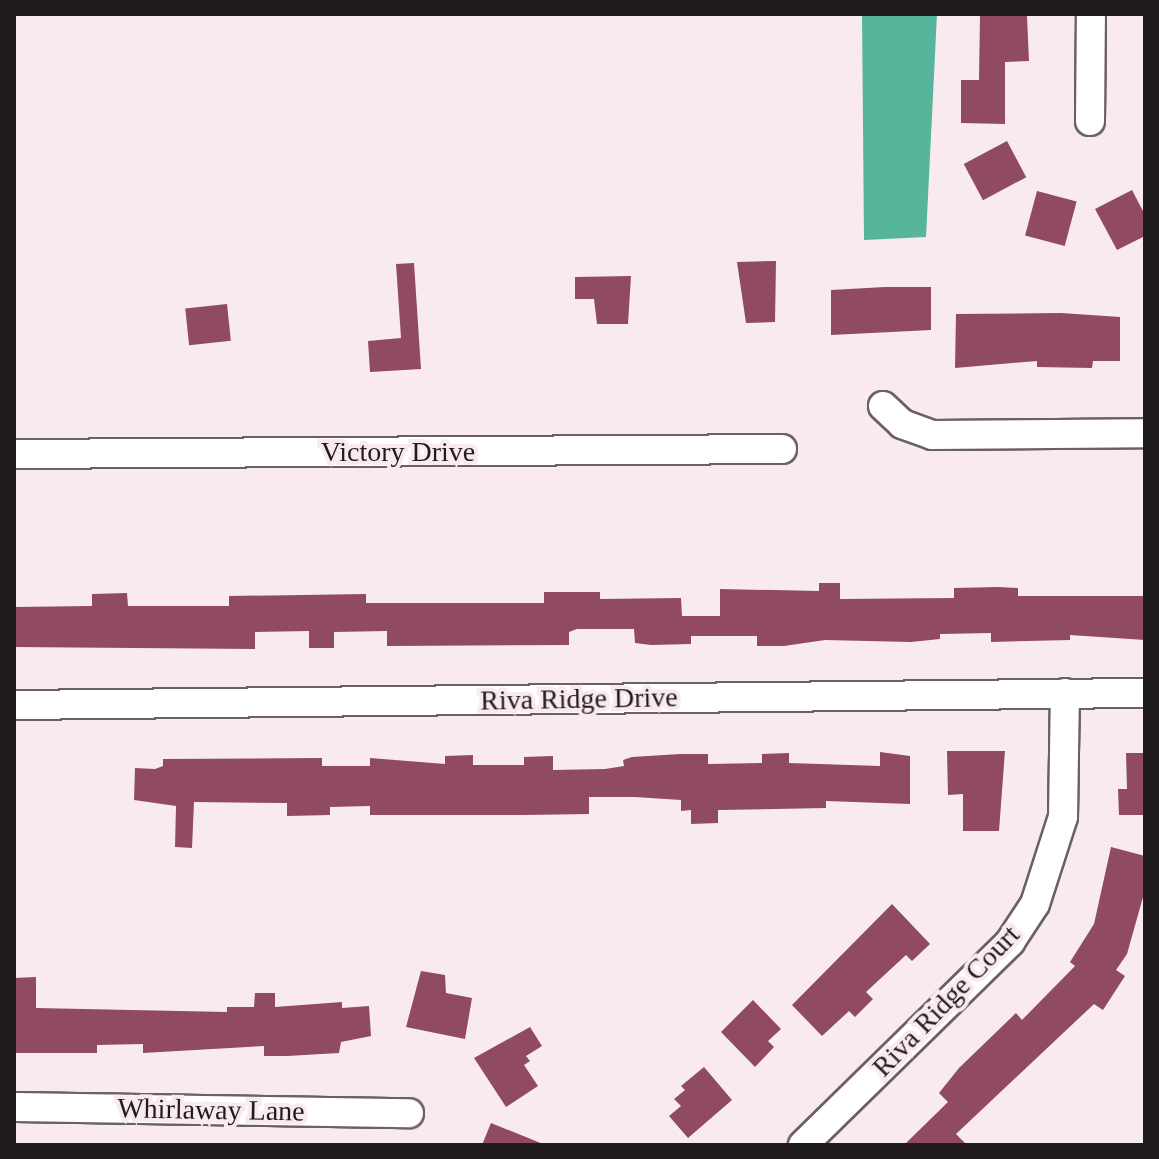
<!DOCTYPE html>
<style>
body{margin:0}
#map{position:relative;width:1159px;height:1159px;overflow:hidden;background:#f8eaee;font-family:Georgia,serif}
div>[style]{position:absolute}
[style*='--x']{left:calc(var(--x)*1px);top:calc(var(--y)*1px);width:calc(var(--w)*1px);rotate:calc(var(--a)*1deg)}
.water>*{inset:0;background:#56b59a}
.building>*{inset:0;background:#904a64;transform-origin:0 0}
.roads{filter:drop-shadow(2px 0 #6b6063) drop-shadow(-2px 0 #6b6063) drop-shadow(0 2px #6b6063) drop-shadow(0 -2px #6b6063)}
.minor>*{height:28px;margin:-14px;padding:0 14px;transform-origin:14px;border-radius:14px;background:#fff}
span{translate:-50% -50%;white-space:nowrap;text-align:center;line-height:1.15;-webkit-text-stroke:8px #f8eaee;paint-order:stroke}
.street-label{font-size:28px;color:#201c1d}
.frame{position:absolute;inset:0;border:16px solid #201c1d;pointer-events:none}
</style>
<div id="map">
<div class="water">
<div style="clip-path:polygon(862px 14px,937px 14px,926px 237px,864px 240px)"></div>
</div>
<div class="building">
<div style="clip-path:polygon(980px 15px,1027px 16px,1029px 61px,1005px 62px,1005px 124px,961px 123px,961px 80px,979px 80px)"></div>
<div style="left:1007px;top:141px;width:41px;height:49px;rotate:62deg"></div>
<div style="clip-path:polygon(1132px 190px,1145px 215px,1145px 236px,1117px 250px,1095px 209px)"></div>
<div style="left:1037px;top:191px;width:41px;height:46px;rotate:15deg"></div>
<div style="clip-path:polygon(776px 261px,775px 322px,746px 323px,737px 262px)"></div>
<div style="clip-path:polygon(414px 263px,421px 369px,370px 372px,368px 341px,401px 338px,396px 264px)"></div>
<div style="clip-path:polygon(631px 276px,628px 324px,597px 324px,594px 299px,575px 299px,575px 277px)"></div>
<div style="clip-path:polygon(885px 287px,931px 287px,931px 330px,831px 335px,831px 290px)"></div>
<div style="left:227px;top:304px;width:37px;height:42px;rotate:84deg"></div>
<div style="clip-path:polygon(1061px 313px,1120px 317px,1120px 361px,1093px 361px,1092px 368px,1037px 367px,1037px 361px,955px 368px,956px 314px)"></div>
<div style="clip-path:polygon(819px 583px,840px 583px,840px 599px,954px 598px,954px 588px,998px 587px,1018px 588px,1018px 596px,1145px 596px,1145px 640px,1070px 635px,1070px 640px,991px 642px,991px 633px,940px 634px,940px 639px,911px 642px,825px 640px,784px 646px,757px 646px,757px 636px,691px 636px,691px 644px,651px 645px,635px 643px,634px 629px,577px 629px,569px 632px,569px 645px,387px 646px,387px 631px,334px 632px,334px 648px,309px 648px,309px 631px,255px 632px,255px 649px,14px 647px,14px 607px,92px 606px,92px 594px,127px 593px,128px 606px,229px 606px,229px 596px,366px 594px,366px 603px,544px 603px,544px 592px,600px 592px,600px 599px,681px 598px,682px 616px,720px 616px,720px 589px,819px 591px)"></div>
<div style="clip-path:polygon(947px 751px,1005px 751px,999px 831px,963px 831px,963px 794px,948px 795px)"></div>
<div style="clip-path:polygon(880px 752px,910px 756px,910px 804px,826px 801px,826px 808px,718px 810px,718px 823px,691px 824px,691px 810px,681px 811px,681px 800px,635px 797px,589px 797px,589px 814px,524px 815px,370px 815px,370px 806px,330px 807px,330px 815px,287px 816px,287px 803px,194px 802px,192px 848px,175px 847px,176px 806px,134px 800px,135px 768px,155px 769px,163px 766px,163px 759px,322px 758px,322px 766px,370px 766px,370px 758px,445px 764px,445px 756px,473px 755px,473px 765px,524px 765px,524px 757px,553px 756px,553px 770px,605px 769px,624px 766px,623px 760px,632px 757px,680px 754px,708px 754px,708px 764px,762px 763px,762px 754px,789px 753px,789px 763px,880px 766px)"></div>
<div style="clip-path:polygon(1126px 753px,1145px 753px,1145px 815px,1119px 815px,1118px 789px,1127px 789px)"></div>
<div style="clip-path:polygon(1111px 847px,1145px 856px,1145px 890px,1127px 954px,1116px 970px,1125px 976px,1103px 1010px,1094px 1004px,956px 1134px,967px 1145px,904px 1145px,948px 1102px,939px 1093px,959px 1068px,1016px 1013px,1022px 1020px,1075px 966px,1070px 962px,1094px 924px)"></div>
<div style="clip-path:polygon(892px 904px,930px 944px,912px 961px,906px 955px,866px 992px,873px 999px,855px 1017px,849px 1011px,822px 1036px,792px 1005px)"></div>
<div style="clip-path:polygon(421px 971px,445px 975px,446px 993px,472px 998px,465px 1039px,406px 1027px)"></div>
<div style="clip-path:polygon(36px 977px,36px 1008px,227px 1012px,227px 1007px,254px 1007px,255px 993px,275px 993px,275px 1007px,342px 1002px,342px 1008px,369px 1006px,371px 1036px,341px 1042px,339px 1053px,287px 1056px,264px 1056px,264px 1046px,143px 1053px,143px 1044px,97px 1045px,97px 1053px,14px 1053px,14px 978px)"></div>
<div style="clip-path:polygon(753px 1000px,781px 1029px,768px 1041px,774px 1047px,755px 1067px,721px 1032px)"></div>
<div style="clip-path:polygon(530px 1027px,542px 1046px,526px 1056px,530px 1061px,524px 1065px,538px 1086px,506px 1107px,474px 1058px)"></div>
<div style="clip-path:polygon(704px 1067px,732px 1100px,688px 1138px,669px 1116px,681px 1106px,674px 1099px,685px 1090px,681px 1086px)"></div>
<div style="clip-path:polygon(491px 1123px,543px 1144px,543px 1145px,482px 1145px)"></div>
</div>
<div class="roads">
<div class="minor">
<div style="--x:1090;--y:121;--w:107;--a:-89.5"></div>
<div style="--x:883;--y:406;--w:26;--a:43"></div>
<div style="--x:902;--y:424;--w:32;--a:20"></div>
<div style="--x:932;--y:435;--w:213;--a:-0.5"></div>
<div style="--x:14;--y:454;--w:768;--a:-0.37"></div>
<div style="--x:14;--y:705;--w:1131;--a:-0.61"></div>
<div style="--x:14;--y:1107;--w:395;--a:0.9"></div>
<div style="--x:803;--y:1145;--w:290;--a:-44.4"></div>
<div style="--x:1010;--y:942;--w:45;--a:-56.7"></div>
<div style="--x:1035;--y:904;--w:91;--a:-72.2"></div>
<div style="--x:1063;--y:817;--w:124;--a:-89.1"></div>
</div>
</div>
<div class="street-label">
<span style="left:398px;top:452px">Victory Drive</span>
<span style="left:579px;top:699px;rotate:-1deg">Riva Ridge Drive</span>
<span style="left:946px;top:1001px;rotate:-46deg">Riva Ridge Court</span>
<span style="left:211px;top:1110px;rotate:1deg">Whirlaway Lane</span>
</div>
<div class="frame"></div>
</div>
